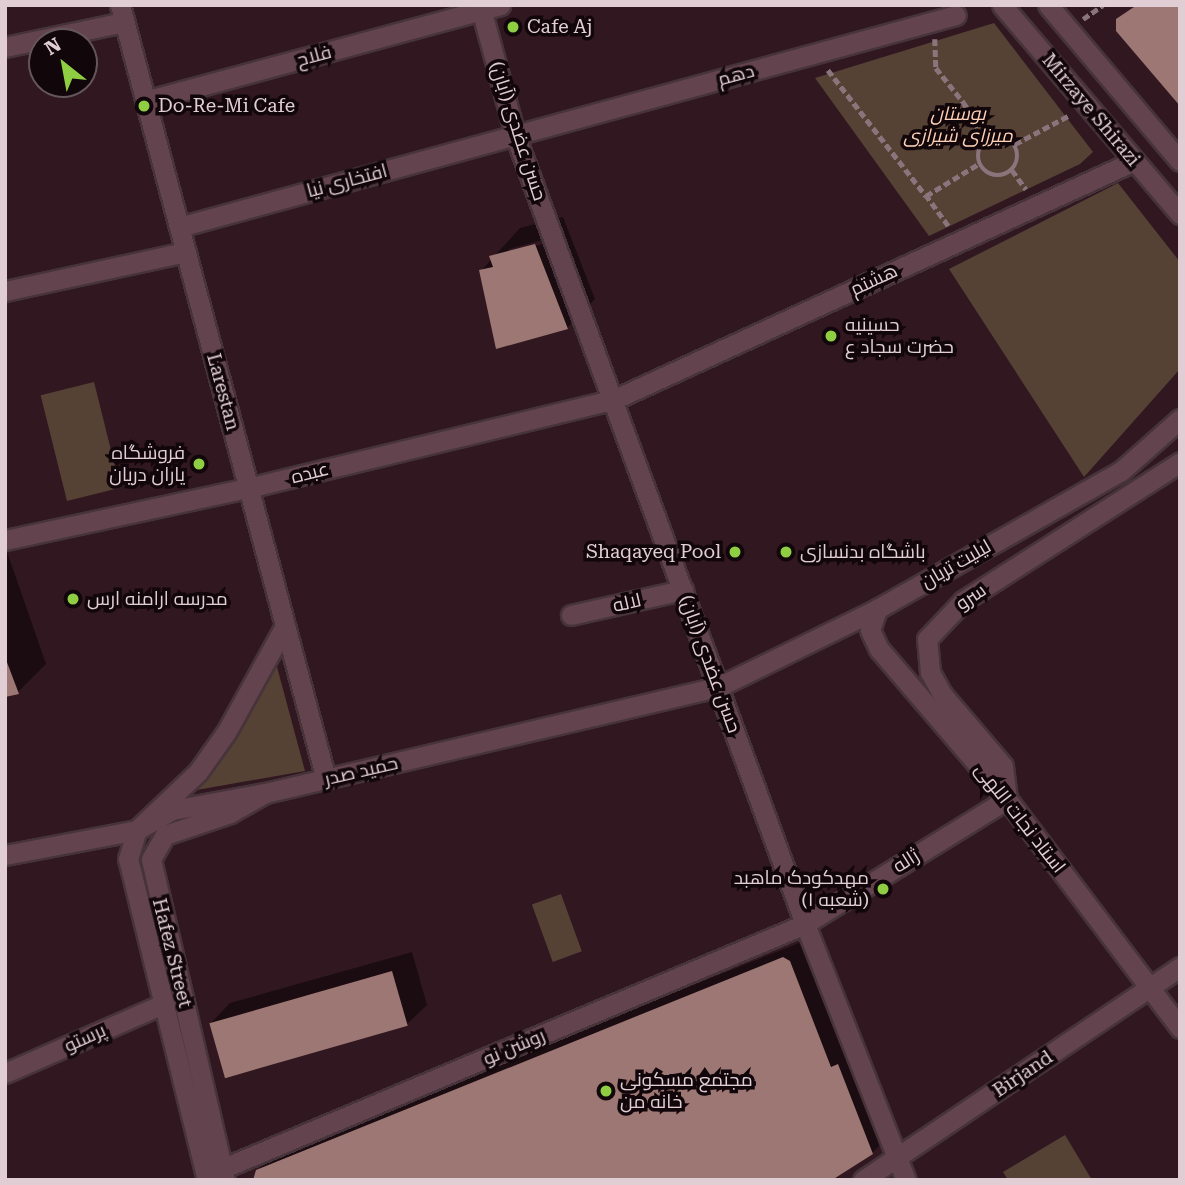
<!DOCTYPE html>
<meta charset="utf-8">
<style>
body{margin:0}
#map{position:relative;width:1185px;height:1185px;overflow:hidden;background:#311720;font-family:"Roboto Serif",Cairo,serif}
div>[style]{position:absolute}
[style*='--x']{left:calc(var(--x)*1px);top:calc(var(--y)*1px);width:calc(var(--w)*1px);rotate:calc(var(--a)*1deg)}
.green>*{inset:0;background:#564135;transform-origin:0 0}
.shadow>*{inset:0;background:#0007}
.building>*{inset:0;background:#9d7773;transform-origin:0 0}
.path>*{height:4.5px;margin-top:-2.25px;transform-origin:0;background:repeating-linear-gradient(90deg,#8b757c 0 7px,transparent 0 10.5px)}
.path>.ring{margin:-2.25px;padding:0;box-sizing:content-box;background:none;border:4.5px solid #8b757c;border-radius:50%}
.roads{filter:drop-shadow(2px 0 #47343a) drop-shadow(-2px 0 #47343a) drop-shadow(0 2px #47343a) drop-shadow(0 -2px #47343a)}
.minor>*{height:19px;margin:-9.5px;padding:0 9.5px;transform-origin:9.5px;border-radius:9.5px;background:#63444e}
.tertiary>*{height:19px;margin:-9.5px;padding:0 9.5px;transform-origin:9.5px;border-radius:9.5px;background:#63444e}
.secondary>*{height:19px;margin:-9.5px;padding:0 9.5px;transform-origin:9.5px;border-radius:9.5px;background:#63444e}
.dots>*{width:19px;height:19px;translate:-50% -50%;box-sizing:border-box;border:4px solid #11060a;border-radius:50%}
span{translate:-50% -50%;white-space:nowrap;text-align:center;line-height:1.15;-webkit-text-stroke:7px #11060a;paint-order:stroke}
.poi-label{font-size:19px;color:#e1ced4}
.left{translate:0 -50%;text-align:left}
.right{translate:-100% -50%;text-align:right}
.street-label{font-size:19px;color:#e1ced4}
.park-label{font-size:19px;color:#ffd1b7;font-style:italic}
.frame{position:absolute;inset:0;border:7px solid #e1ced4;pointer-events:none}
.north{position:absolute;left:28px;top:28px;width:70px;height:70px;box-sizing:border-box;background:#11060a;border:2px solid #64565b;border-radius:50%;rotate:329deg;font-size:19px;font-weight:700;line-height:28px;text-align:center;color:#e1ced4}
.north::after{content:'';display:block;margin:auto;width:24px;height:32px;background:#8fcd42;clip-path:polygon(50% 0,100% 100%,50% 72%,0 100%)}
</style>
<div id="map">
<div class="green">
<div style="clip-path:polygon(994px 23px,1093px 152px,1080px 164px,929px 236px,815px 78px)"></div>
<div style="clip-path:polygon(1118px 183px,1180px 262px,1180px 369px,1084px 477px,949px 269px)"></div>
<div style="left:94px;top:382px;width:109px;height:55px;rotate:76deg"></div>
<div style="clip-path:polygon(273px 652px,305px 771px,191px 791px)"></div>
<div style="left:561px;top:894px;width:61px;height:31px;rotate:70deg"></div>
<div style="clip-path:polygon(1065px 1135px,1092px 1180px,1008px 1180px,1003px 1172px)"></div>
</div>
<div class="shadow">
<div style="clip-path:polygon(evenodd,563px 217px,595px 299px,567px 328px,481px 271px,520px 228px,563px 217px,543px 240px,543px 244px,509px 253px,509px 249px,543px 240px)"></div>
<div style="clip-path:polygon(5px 546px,46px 664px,18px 692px,5px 695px)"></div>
<div style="clip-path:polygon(799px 943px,805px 946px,887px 1138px,872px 1153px,257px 1171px,278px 1150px)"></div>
<div style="clip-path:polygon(412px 952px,427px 1005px,407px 1024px,211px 1023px,230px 1003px)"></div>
</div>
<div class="building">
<div style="clip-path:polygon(1137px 5px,1180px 5px,1180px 106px,1116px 31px,1116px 19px)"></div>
<div style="clip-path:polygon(535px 244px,568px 329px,496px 349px,479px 270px,493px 267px,489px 256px)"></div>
<div style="clip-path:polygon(5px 657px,19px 694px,5px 697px)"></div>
<div style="clip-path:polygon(783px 957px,790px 961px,831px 1067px,838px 1064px,873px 1154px,832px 1180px,253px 1180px,256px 1170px)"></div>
<div style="left:392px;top:971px;width:57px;height:190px;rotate:74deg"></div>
</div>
<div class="path">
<div style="--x:1083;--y:19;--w:24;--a:-35"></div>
<div style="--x:935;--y:39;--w:29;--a:88"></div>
<div style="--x:936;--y:68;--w:45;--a:51.3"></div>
<div style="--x:964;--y:103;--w:44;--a:59.9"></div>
<div style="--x:828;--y:70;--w:160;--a:52.1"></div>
<div class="ring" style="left:978px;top:136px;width:35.5px;height:35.5px"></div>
<div style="--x:1015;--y:144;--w:62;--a:-27.8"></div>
<div style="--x:1012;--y:170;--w:24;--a:54"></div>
<div style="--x:948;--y:226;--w:37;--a:-126"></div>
<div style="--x:926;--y:196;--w:63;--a:-31.4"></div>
</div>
<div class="roads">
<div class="minor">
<div style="--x:5;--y:47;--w:122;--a:-11.9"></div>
<div style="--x:145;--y:101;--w:368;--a:-15.1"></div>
<div style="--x:179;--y:227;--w:805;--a:-15.26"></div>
<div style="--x:5;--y:291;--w:185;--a:-12.2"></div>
<div style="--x:5;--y:540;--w:249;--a:-12.1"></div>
<div style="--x:248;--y:488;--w:375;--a:-13.6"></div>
<div style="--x:613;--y:400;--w:573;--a:-24.64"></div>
<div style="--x:571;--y:615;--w:115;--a:-12.6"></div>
<div style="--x:5;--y:1073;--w:175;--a:-23.6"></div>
<div style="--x:207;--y:1175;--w:649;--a:-22.77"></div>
<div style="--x:805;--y:924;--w:238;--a:-31.7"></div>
</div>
<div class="tertiary">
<div style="--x:480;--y:5;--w:135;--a:74.9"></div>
<div style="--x:515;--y:135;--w:841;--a:69.82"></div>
<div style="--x:805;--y:924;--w:275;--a:68.5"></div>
<div style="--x:877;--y:609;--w:22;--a:108"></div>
<div style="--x:870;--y:630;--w:21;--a:65"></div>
<div style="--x:879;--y:649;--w:197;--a:49.5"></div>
<div style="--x:1007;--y:799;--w:287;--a:52.9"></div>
<div style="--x:1007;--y:799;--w:33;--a:-97"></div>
<div style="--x:1003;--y:766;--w:94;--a:-130.3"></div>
<div style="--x:942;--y:694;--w:25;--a:-119"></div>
<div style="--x:930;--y:672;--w:33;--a:-95"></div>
<div style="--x:927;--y:639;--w:52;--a:-46.5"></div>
<div style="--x:963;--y:601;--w:258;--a:-32.6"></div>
<div style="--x:5;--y:855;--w:134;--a:-10.7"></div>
<div style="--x:137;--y:830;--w:40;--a:-29.7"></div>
<div style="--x:172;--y:810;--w:95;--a:-10.4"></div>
<div style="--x:265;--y:793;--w:465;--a:-13.2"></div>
<div style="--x:718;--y:687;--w:177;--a:-26.1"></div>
<div style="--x:877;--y:609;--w:280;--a:-29.5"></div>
<div style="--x:1121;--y:471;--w:79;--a:-41.4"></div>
<div style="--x:863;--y:1180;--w:382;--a:-33.9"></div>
</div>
<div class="secondary">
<div style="--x:120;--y:5;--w:801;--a:75.1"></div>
<div style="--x:1002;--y:5;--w:275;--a:49.6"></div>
<div style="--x:1048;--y:5;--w:204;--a:49.8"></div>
<div style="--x:207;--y:1180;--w:331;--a:-103.8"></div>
<div style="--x:128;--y:859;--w:30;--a:-73"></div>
<div style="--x:137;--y:830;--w:84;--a:-43.6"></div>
<div style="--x:198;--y:772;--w:50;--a:-54.7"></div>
<div style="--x:227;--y:731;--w:120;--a:-61.1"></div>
<div style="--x:225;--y:1180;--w:329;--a:-103"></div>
<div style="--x:151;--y:859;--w:28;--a:-60"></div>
<div style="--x:165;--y:835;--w:69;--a:-18.7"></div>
<div style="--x:230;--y:813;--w:40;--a:-29.7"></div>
</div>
</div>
<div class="dots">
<div style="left:513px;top:27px;background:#8fcd42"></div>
<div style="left:144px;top:106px;background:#8fcd42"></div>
<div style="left:831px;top:336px;background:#8fcd42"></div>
<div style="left:199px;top:464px;background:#8fcd42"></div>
<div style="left:735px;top:552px;background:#8fcd42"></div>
<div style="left:786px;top:552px;background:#8fcd42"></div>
<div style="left:73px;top:599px;background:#8fcd42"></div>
<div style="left:883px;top:889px;background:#8fcd42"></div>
<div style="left:606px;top:1091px;background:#8fcd42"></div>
</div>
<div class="poi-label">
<span class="left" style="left:527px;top:27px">Cafe Aj</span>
<span class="left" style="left:158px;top:106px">Do-Re-Mi Cafe</span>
<span class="left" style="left:845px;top:336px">حسینیه<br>حضرت سجاد ع</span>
<span class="right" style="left:185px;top:464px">فروشگاه<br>یاران دریان</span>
<span class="right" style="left:721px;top:552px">Shaqayeq Pool</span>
<span class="left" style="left:800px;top:552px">باشگاه بدنسازی</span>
<span class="left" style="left:87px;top:599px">مدرسه ارامنه ارس</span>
<span class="right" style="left:869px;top:889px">مهدکودک ماهبد<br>(شعبه ۱)</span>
<span class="left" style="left:620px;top:1091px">مجتمع مسکونی<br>خانه من</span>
</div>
<div class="street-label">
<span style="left:314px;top:56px;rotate:-15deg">فلاح</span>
<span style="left:736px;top:75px;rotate:-15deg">دهم</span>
<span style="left:1091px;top:110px;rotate:50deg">Mirzaye Shirazi</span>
<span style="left:518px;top:131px;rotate:72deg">حسن عضدی (آبان)</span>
<span style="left:347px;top:181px;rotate:-15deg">افتخاری نیا</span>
<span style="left:874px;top:280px;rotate:-25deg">هشتم</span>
<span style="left:223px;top:392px;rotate:75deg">Larestan</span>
<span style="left:310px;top:473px;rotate:-14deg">عبده</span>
<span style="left:956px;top:564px;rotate:-30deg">لیلیت تریان</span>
<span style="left:971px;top:597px;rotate:-34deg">سرو</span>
<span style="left:627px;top:603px;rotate:-13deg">لاله</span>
<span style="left:710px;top:664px;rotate:70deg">حسن عضدی (آبان)</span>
<span style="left:361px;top:771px;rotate:-13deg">حمید صدر</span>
<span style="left:1020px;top:818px;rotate:52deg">استاد نجات اللهی</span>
<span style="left:906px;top:861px;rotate:-32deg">ژاله</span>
<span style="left:172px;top:953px;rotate:76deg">Hafez Street</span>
<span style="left:85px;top:1038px;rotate:-24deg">پرستو</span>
<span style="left:514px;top:1047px;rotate:-23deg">روشن نو</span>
<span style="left:1023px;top:1074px;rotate:-34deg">Birjand</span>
</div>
<div class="park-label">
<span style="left:958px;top:125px">بوستان<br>میرزای شیرازی</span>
</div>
<div class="frame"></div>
<div class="north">N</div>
</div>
